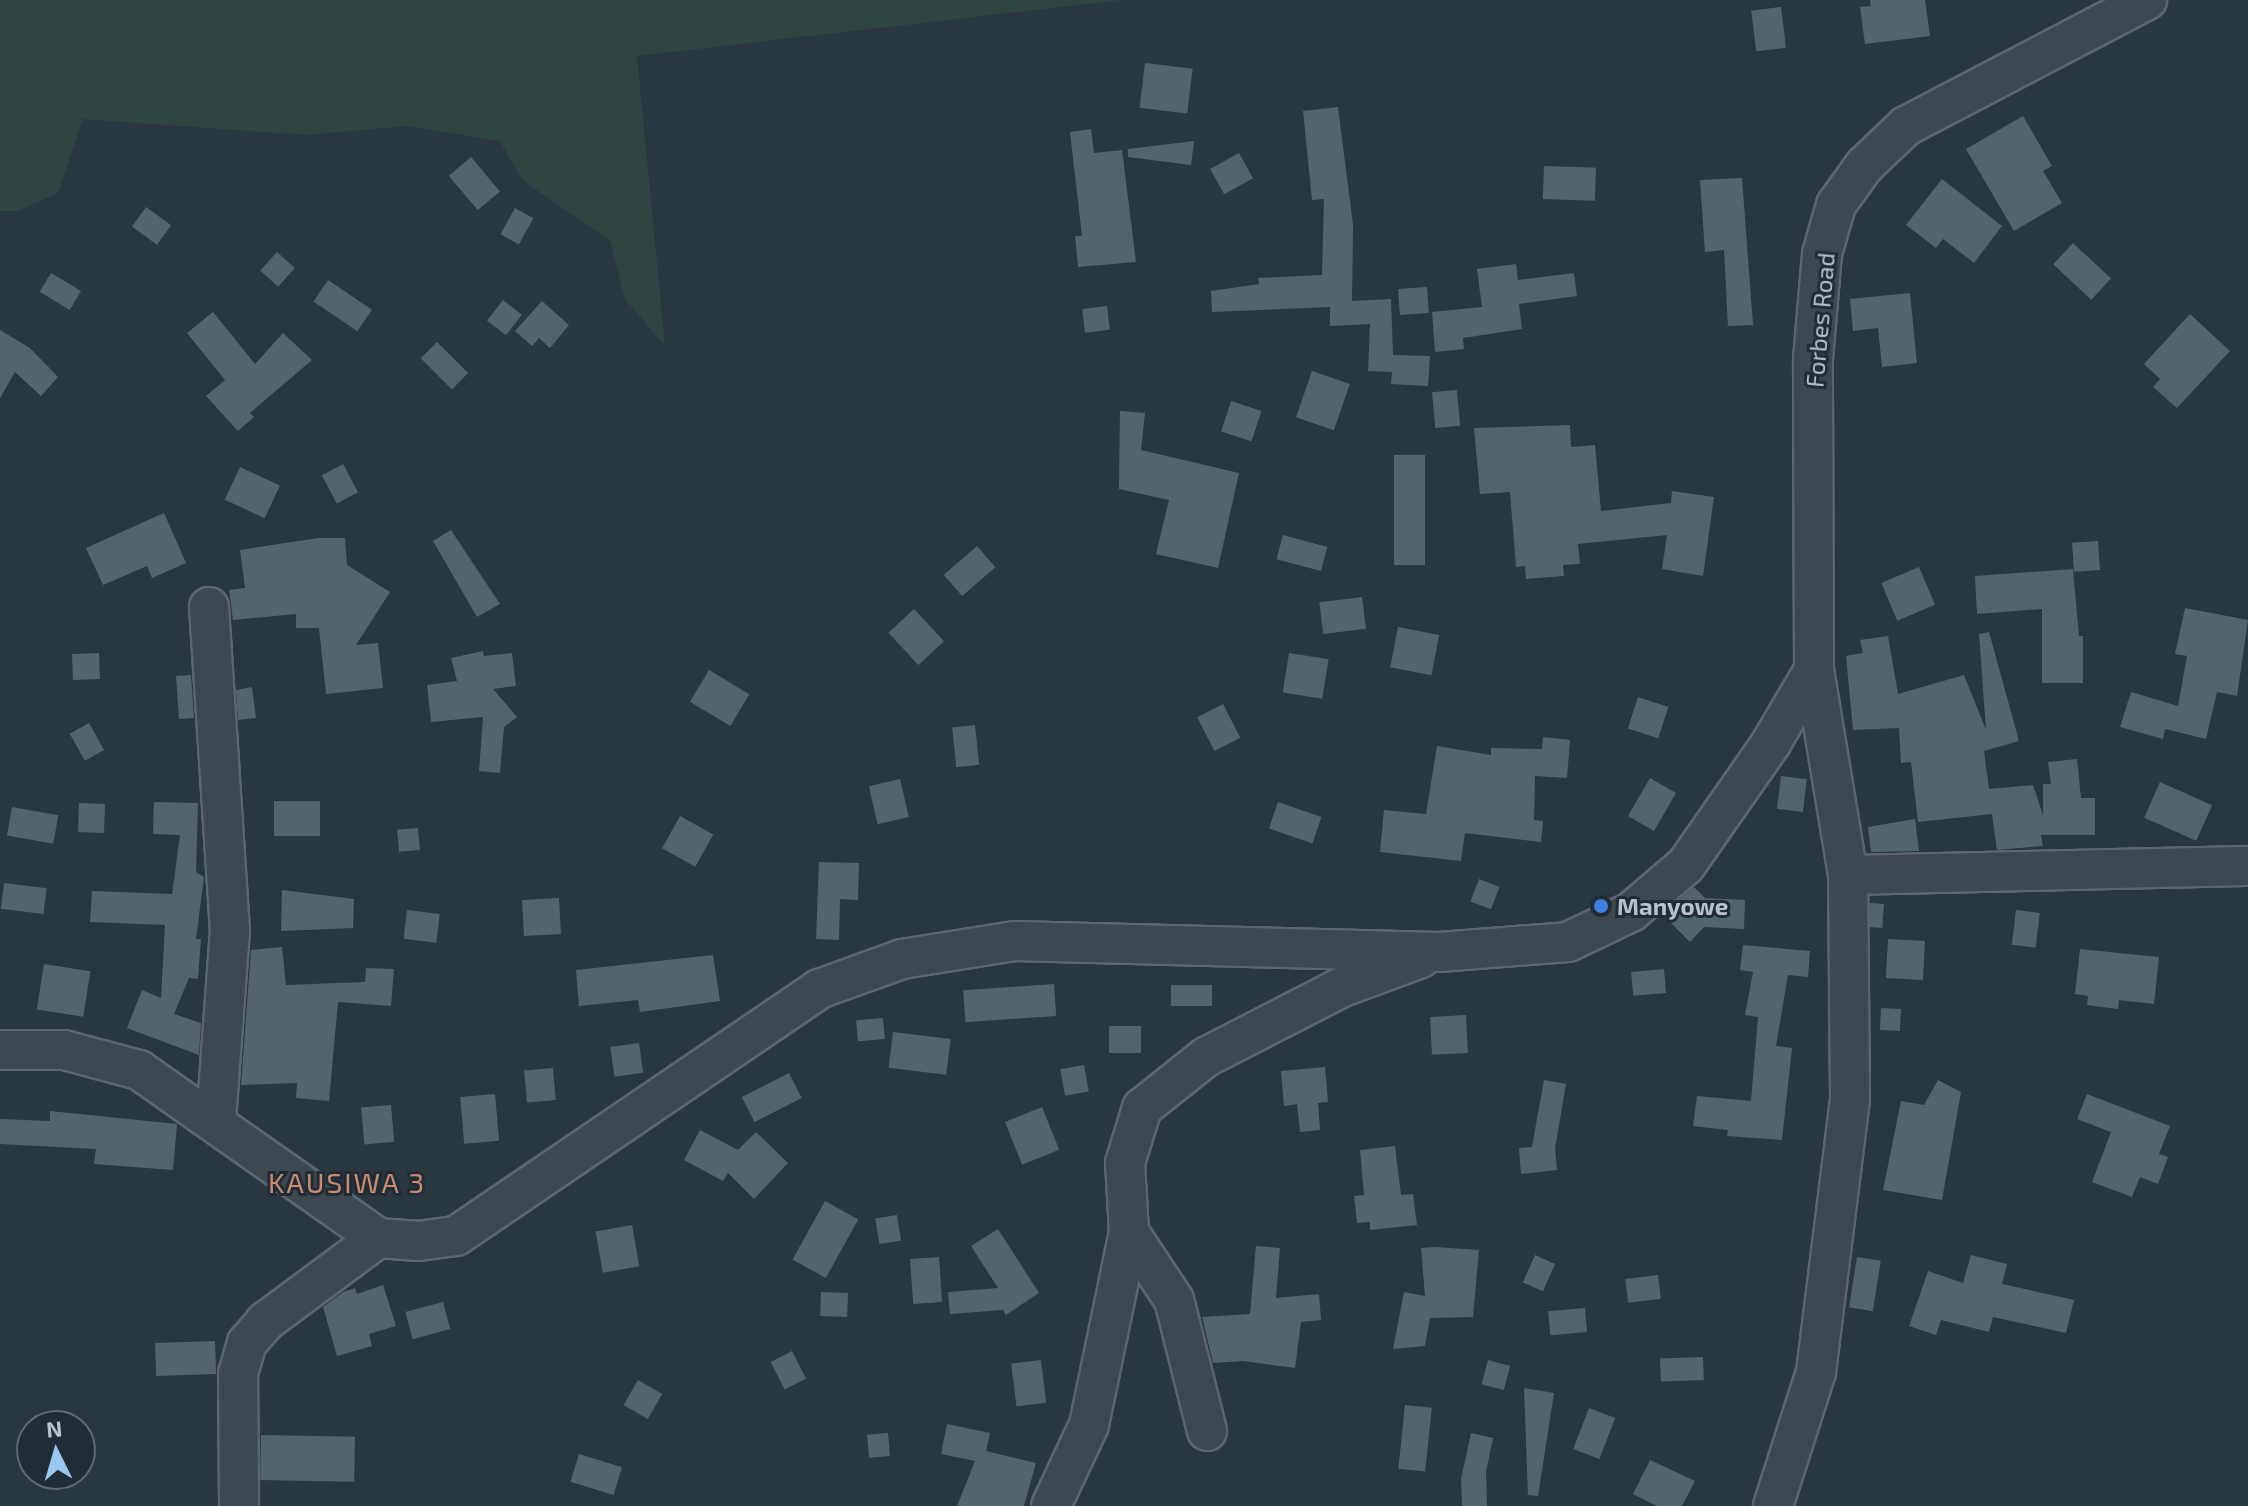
<!DOCTYPE html>
<style>
body{margin:0}
#map{position:relative;width:2248px;height:1506px;overflow:hidden;background:#293740;font-family:"Exo 2",sans-serif}
div>[style]{position:absolute}
[style*='--x']{left:calc(var(--x)*1px);top:calc(var(--y)*1px);width:calc(var(--w)*1px);rotate:calc(var(--a)*1deg)}
.green>*{inset:0;background:#2e4542}
.building>*{inset:0;background:#54646d;transform-origin:0 0}
.roads{filter:drop-shadow(2px 0 #5b666e) drop-shadow(-2px 0 #5b666e) drop-shadow(0 2px #5b666e) drop-shadow(0 -2px #5b666e)}
.minor>*{height:38px;margin:-19px;padding:0 19px;transform-origin:19px;border-radius:19px;background:#3d4850}
.dots>*{width:22px;height:22px;translate:-50% -50%;box-sizing:border-box;border:4px solid #212d36;border-radius:50%}
span{translate:-50% -50%;white-space:nowrap;text-align:center;line-height:1.15;-webkit-text-stroke:6px #212d36;paint-order:stroke}
.street-label{font-size:24px;color:#bac3ca}
.poi-label{font-size:24px;color:#bac3ca;font-weight:700}
.left{translate:0 -50%;text-align:left}
.quarter-label{font-size:28px;color:#ce8a71;letter-spacing:2px}
.north{position:absolute;left:16px;top:1410px;width:80px;height:80px;box-sizing:border-box;background:#212d36;border:2px solid #5e6971;border-radius:50%;rotate:355deg;font-size:22px;font-weight:700;line-height:32px;text-align:center;color:#bac3ca}
.north::after{content:'';display:block;margin:auto;width:28px;height:36px;background:#99c9f0;clip-path:polygon(50% 0,100% 100%,50% 72%,0 100%)}
</style>
<div id="map">
<div class="green">
<div style="clip-path:polygon(0 0,1122px 0,637px 56px,665px 346px,625px 299px,610px 241px,522px 180px,500px 141px,407px 126px,306px 135px,83px 119px,58px 193px,18px 211px,0 211px)"></div>
</div>
<div class="building">
<div style="clip-path:polygon(1870px 0,1925px 0,1930px 36px,1865px 44px,1860px 7px,1871px 6px)"></div>
<div style="left:1781px;top:7px;width:41px;height:30px;rotate:83deg"></div>
<div style="left:1145px;top:63px;width:48px;height:45px;rotate:7deg"></div>
<div style="clip-path:polygon(1338px 107px,1353px 225px,1352px 301px,1391px 299px,1393px 355px,1430px 356px,1428px 386px,1391px 384px,1392px 372px,1368px 371px,1370px 324px,1330px 326px,1330px 307px,1212px 312px,1211px 291px,1259px 284px,1258px 278px,1322px 275px,1324px 199px,1312px 200px,1303px 111px)"></div>
<div style="clip-path:polygon(2023px 116px,2052px 166px,2043px 171px,2062px 203px,2014px 231px,1966px 149px)"></div>
<div style="clip-path:polygon(1091px 129px,1094px 153px,1122px 150px,1136px 262px,1078px 267px,1075px 236px,1082px 236px,1070px 132px)"></div>
<div style="clip-path:polygon(1194px 141px,1191px 165px,1128px 157px,1128px 149px)"></div>
<div style="left:1239px;top:153px;width:29px;height:33px;rotate:61deg"></div>
<div style="left:471px;top:157px;width:45px;height:29px;rotate:50deg"></div>
<div style="left:1544px;top:166px;width:52px;height:33px;rotate:2deg"></div>
<div style="clip-path:polygon(1742px 178px,1753px 325px,1728px 326px,1724px 250px,1705px 252px,1700px 180px)"></div>
<div style="clip-path:polygon(1942px 179px,2002px 226px,1974px 263px,1943px 239px,1936px 248px,1906px 225px)"></div>
<div style="left:146px;top:207px;width:31px;height:24px;rotate:36deg"></div>
<div style="left:515px;top:208px;width:21px;height:30px;rotate:29deg"></div>
<div style="left:2073px;top:243px;width:52px;height:29px;rotate:43deg"></div>
<div style="left:277px;top:252px;width:24px;height:25px;rotate:42deg"></div>
<div style="clip-path:polygon(1516px 264px,1518px 280px,1574px 273px,1577px 296px,1519px 304px,1522px 329px,1463px 338px,1464px 349px,1435px 352px,1432px 312px,1482px 307px,1477px 269px)"></div>
<div style="left:51px;top:273px;width:35px;height:22px;rotate:31deg"></div>
<div style="left:328px;top:280px;width:53px;height:26px;rotate:34deg"></div>
<div style="left:1427px;top:287px;width:26px;height:29px;rotate:86deg"></div>
<div style="clip-path:polygon(1910px 293px,1917px 363px,1882px 367px,1878px 328px,1853px 331px,1850px 299px)"></div>
<div style="left:503px;top:300px;width:24px;height:26px;rotate:38deg"></div>
<div style="clip-path:polygon(542px 301px,569px 325px,550px 348px,539px 338px,532px 346px,515px 331px)"></div>
<div style="left:1107px;top:306px;width:24px;height:25px;rotate:83deg"></div>
<div style="clip-path:polygon(213px 312px,255px 364px,283px 333px,312px 360px,250px 413px,254px 417px,238px 431px,206px 396px,225px 380px,187px 333px)"></div>
<div style="clip-path:polygon(2190px 314px,2230px 351px,2177px 408px,2153px 387px,2160px 379px,2144px 364px)"></div>
<div style="clip-path:polygon(0 330px,30px 348px,58px 377px,41px 396px,15px 372px,0 398px)"></div>
<div style="left:437px;top:342px;width:44px;height:23px;rotate:45deg"></div>
<div style="left:1312px;top:371px;width:40px;height:49px;rotate:19deg"></div>
<div style="left:1457px;top:390px;width:36px;height:25px;rotate:85deg"></div>
<div style="left:1231px;top:401px;width:32px;height:32px;rotate:18deg"></div>
<div style="clip-path:polygon(1120px 411px,1145px 413px,1141px 450px,1239px 473px,1218px 568px,1156px 554px,1169px 500px,1119px 489px)"></div>
<div style="clip-path:polygon(1570px 425px,1571px 447px,1595px 445px,1601px 511px,1671px 503px,1672px 491px,1714px 497px,1703px 576px,1662px 569px,1667px 535px,1578px 544px,1580px 564px,1563px 565px,1564px 576px,1526px 579px,1525px 566px,1516px 567px,1510px 492px,1480px 494px,1474px 428px)"></div>
<div style="left:1394px;top:455px;width:31px;height:110px"></div>
<div style="left:343px;top:464px;width:32px;height:24px;rotate:62deg"></div>
<div style="left:240px;top:467px;width:44px;height:36px;rotate:25deg"></div>
<div style="clip-path:polygon(164px 513px,186px 563px,152px 578px,147px 566px,103px 585px,86px 548px)"></div>
<div style="clip-path:polygon(451px 530px,500px 604px,477px 617px,433px 541px)"></div>
<div style="left:1283px;top:535px;width:46px;height:25px;rotate:15deg"></div>
<div style="clip-path:polygon(318px 538px,345px 538px,347px 565px,390px 592px,356px 645px,378px 643px,383px 688px,326px 694px,319px 628px,296px 628px,296px 614px,233px 620px,229px 590px,245px 588px,240px 550px)"></div>
<div style="left:2098px;top:541px;width:29px;height:26px;rotate:86deg"></div>
<div style="left:977px;top:546px;width:28px;height:44px;rotate:49deg"></div>
<div style="left:1919px;top:567px;width:41px;height:41px;rotate:67deg"></div>
<div style="clip-path:polygon(2073px 569px,2079px 636px,2083px 636px,2083px 683px,2042px 683px,2042px 609px,1977px 614px,1975px 576px)"></div>
<div style="left:1362px;top:597px;width:32px;height:43px;rotate:83deg"></div>
<div style="clip-path:polygon(2185px 608px,2248px 620px,2237px 696px,2217px 692px,2206px 739px,2165px 729px,2163px 739px,2120px 727px,2131px 692px,2178px 706px,2187px 656px,2175px 654px)"></div>
<div style="left:914px;top:609px;width:44px;height:35px;rotate:47deg"></div>
<div style="left:1398px;top:627px;width:42px;height:41px;rotate:11deg"></div>
<div style="clip-path:polygon(1989px 632px,2019px 741px,1984px 751px,1989px 789px,2033px 785px,2043px 815px,2043px 784px,2051px 784px,2048px 762px,2077px 759px,2081px 798px,2095px 798px,2095px 835px,2041px 835px,2043px 846px,1997px 850px,1992px 814px,1918px 822px,1911px 762px,1901px 763px,1899px 728px,1853px 730px,1846px 656px,1863px 653px,1860px 640px,1888px 636px,1898px 694px,1964px 675px,1986px 730px,1979px 634px)"></div>
<div style="clip-path:polygon(483px 651px,484px 656px,512px 653px,516px 686px,493px 689px,517px 717px,504px 727px,500px 773px,479px 771px,483px 717px,431px 722px,427px 685px,457px 681px,451px 658px)"></div>
<div style="left:99px;top:653px;width:26px;height:27px;rotate:88deg"></div>
<div style="left:1289px;top:653px;width:40px;height:40px;rotate:9deg"></div>
<div style="left:709px;top:670px;width:47px;height:37px;rotate:31deg"></div>
<div style="left:191px;top:675px;width:43px;height:15px;rotate:86deg"></div>
<div style="clip-path:polygon(252px 687px,256px 718px,238px 720px,236px 690px)"></div>
<div style="left:1638px;top:697px;width:32px;height:33px;rotate:18deg"></div>
<div style="left:1223px;top:704px;width:38px;height:29px;rotate:63deg"></div>
<div style="left:89px;top:723px;width:31px;height:22px;rotate:61deg"></div>
<div style="left:975px;top:725px;width:40px;height:23px;rotate:84deg"></div>
<div style="clip-path:polygon(1543px 737px,1570px 740px,1567px 778px,1535px 776px,1534px 820px,1543px 821px,1541px 842px,1465px 833px,1461px 861px,1380px 852px,1384px 810px,1426px 814px,1437px 746px,1491px 755px,1491px 748px,1542px 749px)"></div>
<div style="left:1781px;top:776px;width:26px;height:33px;rotate:7deg"></div>
<div style="left:1650px;top:778px;width:30px;height:44px;rotate:30deg"></div>
<div style="left:900px;top:779px;width:39px;height:32px;rotate:77deg"></div>
<div style="left:2160px;top:782px;width:57px;height:39px;rotate:24deg"></div>
<div style="left:274px;top:801px;width:46px;height:35px"></div>
<div style="clip-path:polygon(154px 802px,198px 803px,196px 872px,204px 877px,196px 939px,201px 939px,198px 979px,189px 978px,174px 1014px,201px 1023px,199px 1055px,127px 1028px,142px 990px,161px 998px,165px 925px,90px 922px,92px 891px,172px 894px,180px 835px,153px 834px)"></div>
<div style="left:1278px;top:802px;width:46px;height:28px;rotate:19deg"></div>
<div style="left:79px;top:803px;width:26px;height:29px;rotate:2deg"></div>
<div style="left:12px;top:807px;width:47px;height:29px;rotate:10deg"></div>
<div style="left:680px;top:816px;width:38px;height:37px;rotate:29deg"></div>
<div style="clip-path:polygon(1915px 819px,1919px 851px,1871px 852px,1868px 827px)"></div>
<div style="left:418px;top:828px;width:22px;height:21px;rotate:85deg"></div>
<div style="clip-path:polygon(819px 862px,859px 863px,858px 900px,840px 899px,839px 940px,816px 939px)"></div>
<div style="left:1479px;top:879px;width:22px;height:24px;rotate:21deg"></div>
<div style="left:4px;top:883px;width:43px;height:26px;rotate:7deg"></div>
<div style="clip-path:polygon(1694px 887px,1705px 898px,1745px 900px,1744px 929px,1704px 927px,1690px 942px,1662px 914px)"></div>
<div style="clip-path:polygon(282px 890px,354px 899px,353px 928px,281px 931px)"></div>
<div style="left:559px;top:898px;width:36px;height:37px;rotate:87deg"></div>
<div style="left:1870px;top:903px;width:14px;height:24px;rotate:4deg"></div>
<div style="left:407px;top:910px;width:33px;height:29px;rotate:7deg"></div>
<div style="left:2016px;top:910px;width:24px;height:35px;rotate:7deg"></div>
<div style="left:1888px;top:939px;width:37px;height:39px;rotate:3deg"></div>
<div style="clip-path:polygon(1743px 945px,1810px 951px,1808px 977px,1788px 975px,1776px 1046px,1792px 1048px,1782px 1140px,1727px 1136px,1728px 1130px,1693px 1126px,1697px 1096px,1751px 1101px,1758px 1017px,1745px 1015px,1753px 972px,1740px 970px)"></div>
<div style="clip-path:polygon(282px 947px,286px 985px,365px 982px,366px 968px,394px 969px,391px 1006px,338px 1002px,329px 1101px,296px 1098px,297px 1083px,241px 1085px,251px 950px)"></div>
<div style="clip-path:polygon(2080px 949px,2159px 957px,2154px 1004px,2119px 1000px,2118px 1009px,2087px 1005px,2088px 996px,2075px 994px)"></div>
<div style="clip-path:polygon(713px 955px,720px 1001px,640px 1012px,638px 1000px,579px 1006px,576px 970px)"></div>
<div style="left:44px;top:964px;width:47px;height:46px;rotate:9deg"></div>
<div style="left:1664px;top:969px;width:24px;height:33px;rotate:85deg"></div>
<div style="left:1054px;top:984px;width:32px;height:91px;rotate:86deg"></div>
<div style="left:1212px;top:985px;width:21px;height:41px;rotate:90deg"></div>
<div style="left:1881px;top:1008px;width:20px;height:22px;rotate:3deg"></div>
<div style="left:1466px;top:1015px;width:38px;height:36px;rotate:87deg"></div>
<div style="left:883px;top:1018px;width:21px;height:27px;rotate:85deg"></div>
<div style="left:1109px;top:1026px;width:32px;height:27px"></div>
<div style="left:893px;top:1032px;width:58px;height:36px;rotate:7deg"></div>
<div style="left:639px;top:1043px;width:30px;height:29px;rotate:82deg"></div>
<div style="left:1084px;top:1065px;width:27px;height:24px;rotate:80deg"></div>
<div style="clip-path:polygon(1325px 1067px,1328px 1102px,1318px 1103px,1320px 1130px,1300px 1132px,1297px 1104px,1284px 1106px,1281px 1071px)"></div>
<div style="left:553px;top:1068px;width:32px;height:29px;rotate:85deg"></div>
<div style="left:789px;top:1073px;width:28px;height:53px;rotate:63deg"></div>
<div style="clip-path:polygon(1544px 1080px,1566px 1084px,1555px 1148px,1557px 1170px,1521px 1174px,1519px 1148px,1532px 1147px)"></div>
<div style="clip-path:polygon(1938px 1080px,1961px 1092px,1942px 1200px,1883px 1190px,1901px 1101px,1924px 1105px)"></div>
<div style="left:495px;top:1094px;width:47px;height:35px;rotate:85deg"></div>
<div style="clip-path:polygon(2087px 1094px,2170px 1126px,2159px 1154px,2168px 1157px,2158px 1184px,2140px 1177px,2132px 1197px,2092px 1182px,2111px 1132px,2077px 1119px)"></div>
<div style="left:391px;top:1105px;width:37px;height:30px;rotate:85deg"></div>
<div style="left:1042px;top:1107px;width:46px;height:40px;rotate:68deg"></div>
<div style="clip-path:polygon(50px 1111px,177px 1124px,173px 1170px,94px 1164px,96px 1149px,0 1144px,0 1119px,50px 1121px)"></div>
<div style="clip-path:polygon(700px 1130px,738px 1150px,756px 1132px,788px 1163px,754px 1199px,728px 1173px,723px 1181px,684px 1160px)"></div>
<div style="clip-path:polygon(1395px 1146px,1401px 1195px,1413px 1194px,1417px 1225px,1370px 1230px,1370px 1222px,1357px 1223px,1354px 1196px,1364px 1195px,1360px 1150px)"></div>
<div style="left:825px;top:1201px;width:38px;height:67px;rotate:29deg"></div>
<div style="left:897px;top:1215px;width:26px;height:22px;rotate:81deg"></div>
<div style="left:632px;top:1225px;width:42px;height:37px;rotate:80deg"></div>
<div style="clip-path:polygon(998px 1229px,1039px 1293px,1006px 1315px,1003px 1310px,950px 1314px,948px 1292px,998px 1288px,971px 1246px)"></div>
<div style="clip-path:polygon(1256px 1246px,1280px 1248px,1276px 1298px,1319px 1294px,1321px 1320px,1301px 1322px,1295px 1368px,1243px 1361px,1213px 1363px,1202px 1317px,1250px 1314px)"></div>
<div style="clip-path:polygon(1435px 1247px,1479px 1250px,1473px 1317px,1430px 1318px,1425px 1346px,1393px 1349px,1404px 1292px,1425px 1296px,1421px 1248px)"></div>
<div style="left:1535px;top:1255px;width:22px;height:30px;rotate:24deg"></div>
<div style="clip-path:polygon(1971px 1255px,2007px 1264px,2002px 1284px,2074px 1300px,2066px 1333px,1993px 1317px,1989px 1332px,1941px 1320px,1936px 1335px,1909px 1326px,1928px 1271px,1963px 1283px)"></div>
<div style="left:939px;top:1257px;width:45px;height:29px;rotate:86deg"></div>
<div style="left:1857px;top:1257px;width:24px;height:51px;rotate:9deg"></div>
<div style="left:1658px;top:1275px;width:24px;height:33px;rotate:83deg"></div>
<div style="clip-path:polygon(383px 1285px,396px 1326px,369px 1334px,372px 1346px,337px 1356px,323px 1307px,343px 1292px,355px 1288px,357px 1294px)"></div>
<div style="left:821px;top:1292px;width:27px;height:24px;rotate:2deg"></div>
<div style="left:443px;top:1302px;width:28px;height:39px;rotate:75deg"></div>
<div style="left:1585px;top:1308px;width:24px;height:37px;rotate:85deg"></div>
<div style="left:215px;top:1341px;width:33px;height:60px;rotate:88deg"></div>
<div style="left:792px;top:1351px;width:31px;height:24px;rotate:63deg"></div>
<div style="left:1703px;top:1357px;width:23px;height:43px;rotate:88deg"></div>
<div style="left:1041px;top:1360px;width:43px;height:30px;rotate:83deg"></div>
<div style="left:1488px;top:1360px;width:23px;height:25px;rotate:15deg"></div>
<div style="left:638px;top:1380px;width:28px;height:29px;rotate:30deg"></div>
<div style="clip-path:polygon(1524px 1388px,1554px 1393px,1538px 1496px,1528px 1495px)"></div>
<div style="left:1405px;top:1405px;width:27px;height:64px;rotate:6deg"></div>
<div style="left:1589px;top:1408px;width:28px;height:44px;rotate:21deg"></div>
<div style="clip-path:polygon(947px 1424px,990px 1433px,986px 1451px,1036px 1463px,1024px 1506px,957px 1506px,975px 1461px,941px 1454px)"></div>
<div style="left:888px;top:1433px;width:23px;height:21px;rotate:85deg"></div>
<div style="clip-path:polygon(1471px 1433px,1493px 1438px,1486px 1472px,1487px 1506px,1462px 1506px,1461px 1479px)"></div>
<div style="left:261px;top:1435px;width:94px;height:45px;rotate:1deg"></div>
<div style="left:579px;top:1454px;width:45px;height:29px;rotate:17deg"></div>
<div style="clip-path:polygon(1650px 1460px,1695px 1481px,1682px 1506px,1657px 1506px,1633px 1494px)"></div>
</div>
<div class="roads">
<div class="minor">
<div style="--x:209;--y:607;--w:324;--a:86.3"></div>
<div style="--x:230;--y:930;--w:190;--a:94.2"></div>
<div style="--x:1848;--y:875;--w:400;--a:-1.3"></div>
<div style="--x:0;--y:1050;--w:64;--a:0"></div>
<div style="--x:64;--y:1050;--w:78;--a:14.9"></div>
<div style="--x:139;--y:1070;--w:292;--a:35.1"></div>
<div style="--x:378;--y:1238;--w:41;--a:4.2"></div>
<div style="--x:419;--y:1241;--w:37;--a:-8"></div>
<div style="--x:456;--y:1236;--w:439;--a:-34.2"></div>
<div style="--x:819;--y:989;--w:88;--a:-19.9"></div>
<div style="--x:902;--y:959;--w:114;--a:-9.1"></div>
<div style="--x:1015;--y:941;--w:424;--a:1.5"></div>
<div style="--x:1439;--y:952;--w:129;--a:-4.4"></div>
<div style="--x:1568;--y:942;--w:70;--a:-25.5"></div>
<div style="--x:1631;--y:912;--w:72;--a:-40.5"></div>
<div style="--x:1686;--y:865;--w:149;--a:-55.1"></div>
<div style="--x:1771;--y:743;--w:85;--a:-59.5"></div>
<div style="--x:1207;--y:1431;--w:135;--a:-104.1"></div>
<div style="--x:1174;--y:1300;--w:82;--a:-123.5"></div>
<div style="--x:1129;--y:1232;--w:69;--a:-93.3"></div>
<div style="--x:1125;--y:1163;--w:58;--a:-72.8"></div>
<div style="--x:1142;--y:1108;--w:82;--a:-38.6"></div>
<div style="--x:1206;--y:1057;--w:151;--a:-27.2"></div>
<div style="--x:1340;--y:988;--w:86;--a:-20.3"></div>
<div style="--x:239;--y:1506;--w:132;--a:-90.4"></div>
<div style="--x:238;--y:1374;--w:32;--a:-74"></div>
<div style="--x:247;--y:1343;--w:28;--a:-49"></div>
<div style="--x:265;--y:1322;--w:141;--a:-36.6"></div>
<div style="--x:1051;--y:1506;--w:89;--a:-64.9"></div>
<div style="--x:1089;--y:1425;--w:197;--a:-78.3"></div>
<div style="--x:1773;--y:1506;--w:141;--a:-72.2"></div>
<div style="--x:1816;--y:1372;--w:275;--a:-82.9"></div>
<div style="--x:1850;--y:1099;--w:224;--a:-90.5"></div>
<div style="--x:1848;--y:875;--w:208;--a:-99.4"></div>
<div style="--x:1814;--y:670;--w:311;--a:-90.2"></div>
<div style="--x:1813;--y:359;--w:105;--a:-85.1"></div>
<div style="--x:1822;--y:254;--w:51;--a:-74.1"></div>
<div style="--x:1836;--y:205;--w:48;--a:-54.3"></div>
<div style="--x:1864;--y:166;--w:58;--a:-43.6"></div>
<div style="--x:1906;--y:126;--w:272;--a:-27.6"></div>
</div>
</div>
<div class="dots">
<div style="left:1601px;top:906px;background:#3f7fe0"></div>
</div>
<div class="street-label">
<span style="left:1820px;top:320px;rotate:-85deg">Forbes Road</span>
</div>
<div class="poi-label">
<span class="left" style="left:1617px;top:906px">Manyowe</span>
</div>
<div class="quarter-label">
<span style="left:347px;top:1182px">KAUSIWA 3</span>
</div>
<div class="north">N</div>
</div>
